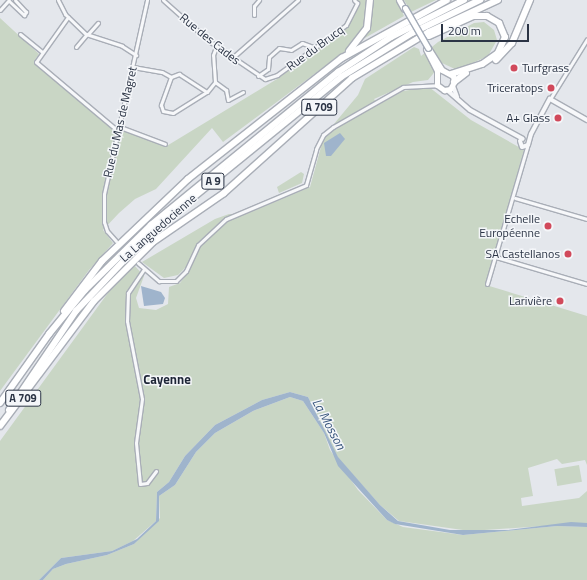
<!DOCTYPE html>
<meta charset="utf-8">
<style>
body{margin:0}
#map{position:relative;width:587px;height:580px;overflow:hidden;background:#e4e7ec;font-family:"Titillium Web",sans-serif}
div>[style]{position:absolute}
[style*='--x']{left:calc(var(--x)*1px);top:calc(var(--y)*1px);width:calc(var(--w)*1px);rotate:calc(var(--a)*1deg)}
.green>*{inset:0;background:#c9d6c5;transform-origin:0 0}
.water>*{inset:0;background:#9fb4cc}
.roads{filter:drop-shadow(1px 0 #a9aeb7) drop-shadow(-1px 0 #a9aeb7) drop-shadow(0 1px #a9aeb7) drop-shadow(0 -1px #a9aeb7)}
.minor>*{height:3px;margin:-1.5px;padding:0 1.5px;transform-origin:1.5px;border-radius:1.5px;background:#f7f8fa}
.tertiary>*{height:4px;margin:-2px;padding:0 2px;transform-origin:2px;border-radius:2px;background:#f7f8fa}
.primary>*{height:5px;margin:-2.5px;padding:0 2.5px;transform-origin:2.5px;border-radius:2.5px;background:#fff}
.motorway>*{height:6px;margin:-3px;padding:0 3px;transform-origin:3px;border-radius:3px;background:#fff}
.bridges{filter:drop-shadow(1px 0 #a3abb8) drop-shadow(-1px 0 #a3abb8) drop-shadow(0 1px #a3abb8) drop-shadow(0 -1px #a3abb8)}
.primary-bridge>*{height:5px;margin:-2.5px;padding:0 2.5px;transform-origin:2.5px;border-radius:2.5px;background:#fff}
.dots>*{width:11px;height:11px;translate:-50% -50%;box-sizing:border-box;border:2px solid #f4f6f9;border-radius:50%}
span{translate:-50% -50%;white-space:nowrap;text-align:center;line-height:1.15;-webkit-text-stroke:3px #f4f6f9;paint-order:stroke}
.shield-label span{padding:1px 3px;background:#f4f6f9;border:1px solid;border-radius:3px;-webkit-text-stroke-width:0}
.shield-label{font-size:11px;color:#2b3445;font-weight:700}
.street-label{font-size:12px;color:#2b3445}
.poi-label{font-size:12px;color:#2b3445}
.left{translate:0 -50%;text-align:left}
.right{translate:-100% -50%;text-align:right}
.neighbourhood-label{font-size:13px;color:#1d2536;font-weight:700}
.water-label{font-size:13px;color:#34527a;font-style:italic}
.scale{position:absolute;left:441px;top:24px;width:88px;height:18px;box-sizing:border-box;border:2px solid #2b3445;border-top:0;padding-left:5px;font-size:12px;line-height:14px;white-space:nowrap;color:#2b3445;-webkit-text-stroke:3px #f4f6f9;paint-order:stroke}
</style>
<div id="map">
<div class="green">
<div style="clip-path:polygon(358px 0,366px 0,366px 15px,363px 29px,352px 46px,223px 142px,212px 128px,156px 189px,135px 199px,119px 213px,103px 230px,113px 243px,89px 270px,0 391px,0 18px,39px 54px,34px 61px,113px 130px,121px 129px,165px 147px,277px 79px,338px 34px,348px 25px)"></div>
<div style="clip-path:polygon(371px 0,397px 0,404px 16px,363px 39px,368px 29px)"></div>
<div style="clip-path:polygon(404px 0,436px 0,411px 12px)"></div>
<div style="clip-path:polygon(484px 22px,494px 30px,497px 40px,488px 56px,457px 70px,442px 63px,428px 80px,413px 82px,374px 99px,378px 105px,403px 91px,429px 87px,471px 120px,524px 150px,486px 285px,587px 316px,587px 465px,585px 460px,562px 464px,557px 459px,528px 468px,533px 496px,521px 498px,522px 506px,579px 498px,587px 491px,587px 523px,470px 531px,399px 521px,380px 505px,337px 457px,308px 397px,290px 392px,262px 400px,215px 425px,185px 456px,169px 482px,157px 492px,156px 521px,133px 541px,112px 551px,61px 558px,39px 580px,0 580px,0 441px,113px 286px,135px 266px,144px 276px,136px 298px,139px 308px,156px 310px,168px 304px,169px 287px,180px 283px,191px 268px,186px 267px,178px 275px,164px 278px,142px 262px,215px 219px,229px 214px,246px 214px,310px 187px,324px 136px,358px 95px,365px 79px,414px 47px,419px 49px,421px 56px,438px 42px,474px 23px)"></div>
<div style="clip-path:polygon(301px 172px,304px 174px,302px 183px,279px 193px,277px 187px)"></div>
<div style="clip-path:polygon(290px 397px,303px 401px,324px 433px,330px 450px,358px 490px,387px 520px,403px 527px,463px 535px,557px 526px,587px 527px,587px 580px,43px 580px,53px 569px,66px 564px,107px 555px,134px 544px,160px 518px,159px 496px,175px 485px,196px 452px,215px 433px,253px 411px)"></div>
<div style="left:579px;top:465px;width:17px;height:25px;rotate:80deg"></div>
</div>
<div class="water">
<div style="clip-path:polygon(340px 133px,345px 139px,331px 156px,326px 156px,324px 143px)"></div>
<div style="clip-path:polygon(141px 286px,161px 292px,165px 298px,163px 304px,144px 306px)"></div>
<div style="clip-path:polygon(290px 392px,308px 397px,338px 457px,380px 505px,398px 521px,450px 530px,507px 530px,571px 522px,587px 523px,587px 527px,557px 526px,463px 535px,395px 524px,387px 520px,338px 466px,324px 433px,303px 401px,290px 397px,253px 411px,215px 433px,196px 452px,175px 485px,159px 496px,159px 521px,134px 544px,107px 555px,66px 564px,53px 569px,43px 580px,39px 580px,61px 558px,112px 551px,137px 539px,156px 521px,157px 492px,169px 482px,185px 456px,215px 425px,262px 400px)"></div>
</div>
<div class="roads">
<div class="minor">
<div style="--x:58;--y:0;--w:16;--a:63"></div>
<div style="--x:65;--y:14;--w:29;--a:44"></div>
<div style="--x:86;--y:34;--w:38;--a:18"></div>
<div style="--x:122;--y:46;--w:17;--a:33"></div>
<div style="--x:163;--y:0;--w:62;--a:41.7"></div>
<div style="--x:209;--y:41;--w:68;--a:34.2"></div>
<div style="--x:265;--y:79;--w:13;--a:-18"></div>
<div style="--x:277;--y:75;--w:85;--a:-35.9"></div>
<div style="--x:346;--y:25;--w:25;--a:-63"></div>
<div style="--x:357;--y:3;--w:4;--a:-135"></div>
<div style="--x:9;--y:1;--w:21;--a:43"></div>
<div style="--x:24;--y:15;--w:4;--a:-56"></div>
<div style="--x:26;--y:12;--w:16;--a:-133"></div>
<div style="--x:0;--y:10;--w:13;--a:-48"></div>
<div style="--x:254;--y:15;--w:9;--a:-90"></div>
<div style="--x:254;--y:6;--w:8;--a:-50"></div>
<div style="--x:68;--y:17;--w:55;--a:125.4"></div>
<div style="--x:36;--y:62;--w:107;--a:40.1"></div>
<div style="--x:20;--y:34;--w:28;--a:39"></div>
<div style="--x:88;--y:34;--w:15;--a:-48"></div>
<div style="--x:76;--y:47;--w:17;--a:-50"></div>
<div style="--x:232;--y:58;--w:88;--a:-41.3"></div>
<div style="--x:133;--y:67;--w:29;--a:10"></div>
<div style="--x:162;--y:72;--w:10;--a:29"></div>
<div style="--x:171;--y:77;--w:9;--a:-21"></div>
<div style="--x:179;--y:74;--w:33;--a:33"></div>
<div style="--x:207;--y:92;--w:13;--a:-51"></div>
<div style="--x:215;--y:82;--w:27;--a:-94"></div>
<div style="--x:213;--y:55;--w:9;--a:-69"></div>
<div style="--x:258;--y:76;--w:12;--a:-35"></div>
<div style="--x:268;--y:69;--w:12;--a:-85"></div>
<div style="--x:269;--y:57;--w:13;--a:-42"></div>
<div style="--x:279;--y:48;--w:12;--a:9"></div>
<div style="--x:291;--y:50;--w:13;--a:-32"></div>
<div style="--x:302;--y:43;--w:15;--a:20"></div>
<div style="--x:171;--y:77;--w:30;--a:110"></div>
<div style="--x:161;--y:105;--w:6;--a:72"></div>
<div style="--x:163;--y:111;--w:10;--a:11"></div>
<div style="--x:173;--y:113;--w:40;--a:-32"></div>
<div style="--x:215;--y:82;--w:14;--a:36"></div>
<div style="--x:226;--y:90;--w:10;--a:79"></div>
<div style="--x:228;--y:100;--w:17;--a:-28"></div>
<div style="--x:550;--y:99;--w:70;--a:-58.3"></div>
<div style="--x:120;--y:127;--w:48;--a:20.7"></div>
<div style="--x:515;--y:198;--w:75;--a:16.3"></div>
<div style="--x:116;--y:241;--w:13;--a:-132"></div>
<div style="--x:107;--y:231;--w:9;--a:-108"></div>
<div style="--x:104;--y:222;--w:28;--a:-90"></div>
<div style="--x:104;--y:194;--w:199;--a:-77.5"></div>
<div style="--x:496;--y:257;--w:95;--a:16.5"></div>
<div style="--x:138;--y:263;--w:28;--a:41"></div>
<div style="--x:159;--y:281;--w:17;--a:0"></div>
<div style="--x:176;--y:281;--w:14;--a:-45"></div>
<div style="--x:186;--y:271;--w:29;--a:-65"></div>
<div style="--x:198;--y:245;--w:38;--a:-43"></div>
<div style="--x:226;--y:219;--w:87;--a:-23"></div>
<div style="--x:306;--y:185;--w:37;--a:-74"></div>
<div style="--x:316;--y:149;--w:16;--a:-63"></div>
<div style="--x:323;--y:135;--w:13;--a:-39"></div>
<div style="--x:333;--y:127;--w:81;--a:-29.7"></div>
<div style="--x:403;--y:87;--w:34;--a:-3"></div>
<div style="--x:144;--y:269;--w:29;--a:124"></div>
<div style="--x:128;--y:293;--w:28;--a:92"></div>
<div style="--x:127;--y:321;--w:79;--a:79.1"></div>
<div style="--x:142;--y:399;--w:44;--a:97.8"></div>
<div style="--x:136;--y:443;--w:41;--a:84.4"></div>
<div style="--x:140;--y:484;--w:7;--a:-8"></div>
<div style="--x:147;--y:483;--w:15;--a:-53"></div>
<div style="--x:487;--y:284;--w:143;--a:-73.7"></div>
</div>
<div class="tertiary">
<div style="--x:453;--y:86;--w:12;--a:70"></div>
<div style="--x:447;--y:90;--w:30;--a:41"></div>
<div style="--x:470;--y:110;--w:60;--a:28.7"></div>
<div style="--x:520;--y:141;--w:6;--a:72"></div>
<div style="--x:522;--y:147;--w:6;--a:-18"></div>
<div style="--x:528;--y:145;--w:11;--a:-75"></div>
<div style="--x:531;--y:134;--w:40;--a:-62"></div>
<div style="--x:550;--y:99;--w:43;--a:29.6"></div>
</div>
<div class="primary">
<div style="--x:399;--y:0;--w:10;--a:61"></div>
<div style="--x:426;--y:49;--w:25;--a:63"></div>
<div style="--x:437;--y:71;--w:14;--a:90"></div>
<div style="--x:437;--y:85;--w:9;--a:36"></div>
<div style="--x:444;--y:90;--w:6;--a:-9"></div>
<div style="--x:450;--y:89;--w:8;--a:-60"></div>
<div style="--x:454;--y:82;--w:6;--a:-99"></div>
<div style="--x:453;--y:76;--w:13;--a:-151"></div>
<div style="--x:442;--y:70;--w:26;--a:-122"></div>
</div>
<div class="motorway">
<div style="--x:429;--y:36;--w:48;--a:-24.4"></div>
<div style="--x:473;--y:16;--w:14;--a:0"></div>
<div style="--x:487;--y:16;--w:14;--a:30"></div>
<div style="--x:499;--y:23;--w:15;--a:67"></div>
<div style="--x:505;--y:37;--w:17;--a:114"></div>
<div style="--x:498;--y:53;--w:19;--a:145"></div>
<div style="--x:482;--y:64;--w:32;--a:162"></div>
<div style="--x:349;--y:51;--w:29;--a:-52"></div>
<div style="--x:367;--y:28;--w:28;--a:-84"></div>
<div style="--x:496;--y:60;--w:23;--a:-47"></div>
<div style="--x:512;--y:43;--w:47;--a:-67.3"></div>
<div style="--x:454;--y:82;--w:15;--a:-37"></div>
<div style="--x:64;--y:311;--w:63;--a:-52.8"></div>
<div style="--x:102;--y:261;--w:119;--a:-43.6"></div>
<div style="--x:188;--y:179;--w:196;--a:-38.2"></div>
<div style="--x:342;--y:58;--w:120;--a:-28.9"></div>
<div style="--x:0;--y:403;--w:85;--a:-54.6"></div>
<div style="--x:49;--y:334;--w:57;--a:-50.7"></div>
<div style="--x:85;--y:290;--w:93;--a:-44.6"></div>
<div style="--x:151;--y:225;--w:242;--a:-39.3"></div>
<div style="--x:338;--y:72;--w:64;--a:-33.4"></div>
<div style="--x:391;--y:37;--w:82;--a:-26.9"></div>
<div style="--x:9;--y:410;--w:120;--a:-55.9"></div>
<div style="--x:76;--y:311;--w:112;--a:-46.5"></div>
<div style="--x:153;--y:230;--w:242;--a:-39.1"></div>
<div style="--x:341;--y:77;--w:84;--a:-31.8"></div>
<div style="--x:412;--y:33;--w:76;--a:-25.9"></div>
<div style="--x:0;--y:426;--w:156;--a:-53.1"></div>
<div style="--x:94;--y:301;--w:83;--a:-45"></div>
<div style="--x:153;--y:242;--w:86;--a:-34.6"></div>
<div style="--x:224;--y:193;--w:172;--a:-41.9"></div>
<div style="--x:352;--y:78;--w:90;--a:-30.9"></div>
<div style="--x:429;--y:32;--w:76;--a:-24.9"></div>
</div>
</div>
<div class="bridges">
<div class="primary-bridge">
<div style="--x:405;--y:8;--w:46;--a:60.1"></div>
</div>
</div>
<div class="dots">
<div style="left:514px;top:68px;background:#d1495b"></div>
<div style="left:551px;top:88px;background:#d1495b"></div>
<div style="left:558px;top:118px;background:#d1495b"></div>
<div style="left:548px;top:226px;background:#d1495b"></div>
<div style="left:568px;top:254px;background:#d1495b"></div>
<div style="left:560px;top:301px;background:#d1495b"></div>
</div>
<div class="shield-label">
<span style="left:319px;top:107px">A 709</span>
<span style="left:213px;top:181px">A 9</span>
<span style="left:23px;top:398px">A 709</span>
</div>
<div class="street-label">
<span style="left:210px;top:39px;rotate:39deg">Rue des Cades</span>
<span style="left:315px;top:48px;rotate:-36deg">Rue du Brucq</span>
<span style="left:120px;top:122px;rotate:-77deg">Rue du Mas de Magret</span>
<span style="left:158px;top:228px;rotate:-41deg">La Languedocienne</span>
</div>
<div class="poi-label">
<span class="left" style="left:522px;top:68px">Turfgrass</span>
<span class="right" style="left:543px;top:88px">Triceratops</span>
<span class="right" style="left:550px;top:118px">A+ Glass</span>
<span class="right" style="left:540px;top:226px">Echelle<br>Européenne</span>
<span class="right" style="left:560px;top:254px">SA Castellanos</span>
<span class="right" style="left:552px;top:301px">Larivière</span>
</div>
<div class="neighbourhood-label">
<span style="left:167px;top:379px">Cayenne</span>
</div>
<div class="water-label">
<span style="left:329px;top:424px;rotate:62deg">La Mosson</span>
</div>
<div class="scale">200 m</div>
</div>
